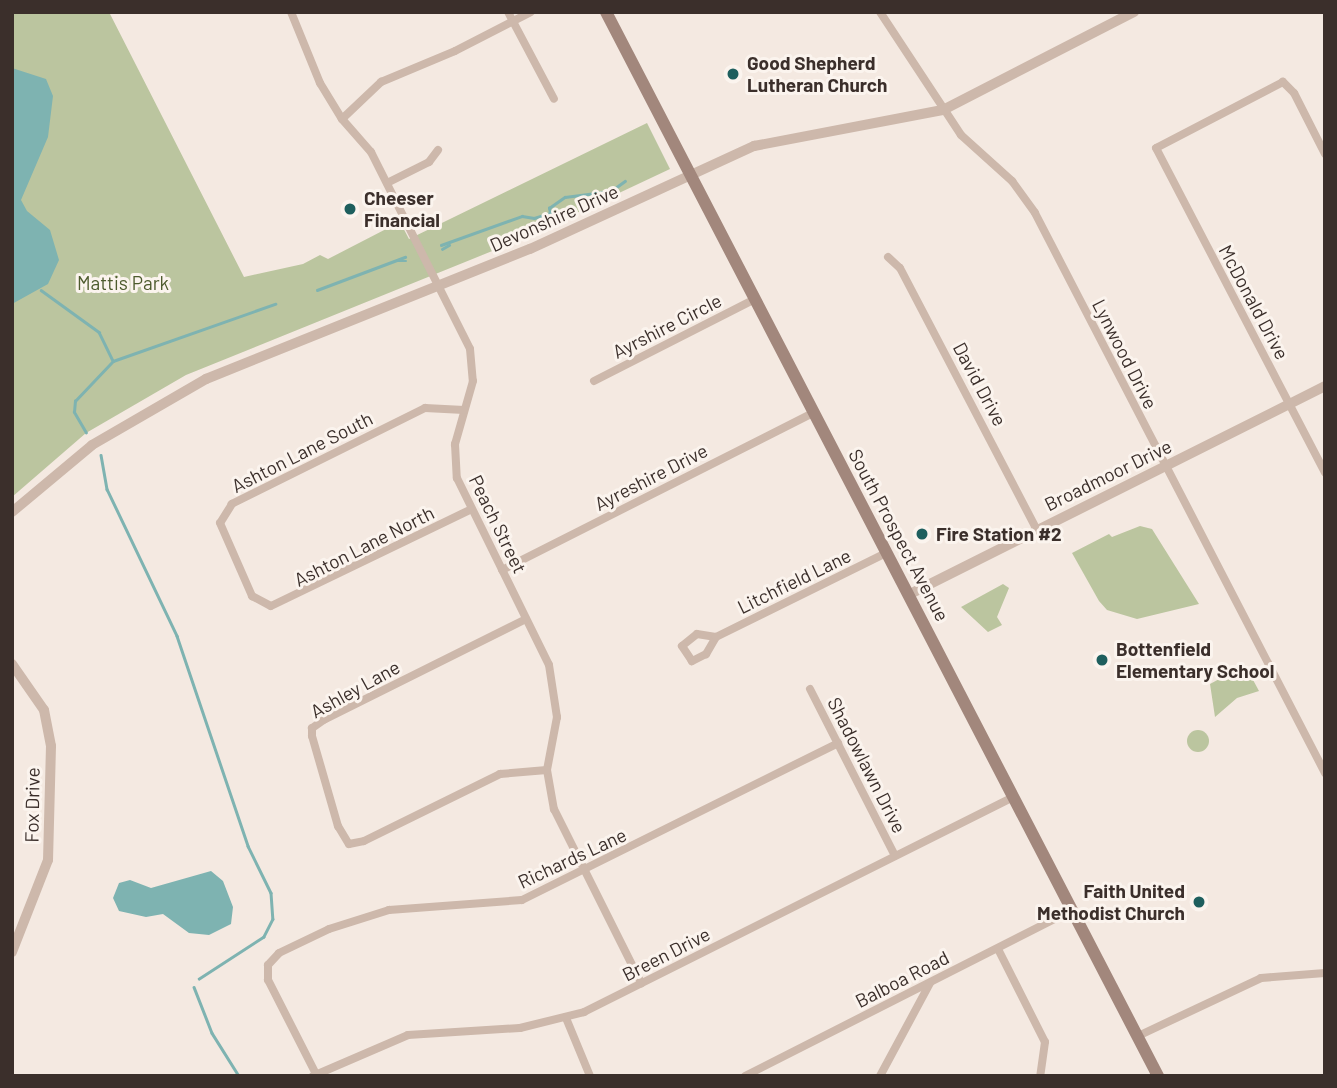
<!DOCTYPE html>
<style>
body{margin:0}
#map{position:relative;width:1337px;height:1088px;overflow:hidden;background:#f4e9e1;font-family:Barlow,sans-serif}
div>[style]{position:absolute}
[style*='--x']{left:calc(var(--x)*1px);top:calc(var(--y)*1px);width:calc(var(--w)*1px);rotate:calc(var(--a)*1deg)}
.green>*{inset:0;background:#bbc59f}
.round{border-radius:50%}
.water>*{inset:0;background:#7eb3b1}
.stream>*{height:2.5px;margin:-1.25px;padding:0 1.25px;transform-origin:1.25px;border-radius:1.25px;background:#7eb3b1}
.minor>*{height:8px;margin:-4px;padding:0 4px;transform-origin:4px;border-radius:4px;background:#cdb8ab}
.tertiary>*{height:10px;margin:-5px;padding:0 5px;transform-origin:5px;border-radius:5px;background:#cdb8ab}
.secondary>*{height:12px;margin:-6px;padding:0 6px;transform-origin:6px;border-radius:6px;background:#a2877c}
.dots>*{width:19px;height:19px;translate:-50% -50%;box-sizing:border-box;border:4px solid #fbf4ee;border-radius:50%}
span{translate:-50% -50%;white-space:nowrap;text-align:center;line-height:1.15;-webkit-text-stroke:6px #fbf4ee;paint-order:stroke}
.poi-label{font-size:19px;color:#3b2f2b;font-weight:700}
.left{translate:0 -50%;text-align:left}
.right{translate:-100% -50%;text-align:right}
.street-label{font-size:19px;color:#3b2f2b}
.park-label{font-size:19px;color:#4d5b2d}
.frame{position:absolute;inset:0;border:14px solid #3b2f2b;pointer-events:none}
</style>
<div id="map">
<div class="green">
<div style="clip-path:polygon(12px 12px,109px 12px,244px 277px,303px 264px,320px 255px,328px 259px,390px 227px,388px 221px,393px 219px,399px 220px,409px 239px,647px 123px,670px 169px,517px 241px,186px 375px,86px 433px,12px 497px)"></div>
<div style="clip-path:polygon(1140px 526px,1152px 529px,1199px 604px,1137px 619px,1107px 610px,1099px 601px,1072px 553px,1109px 534px,1112px 537px)"></div>
<div style="clip-path:polygon(1003px 584px,1009px 588px,997px 617px,1002px 625px,988px 632px,961px 607px)"></div>
<div style="clip-path:polygon(1245px 665px,1259px 691px,1237px 698px,1215px 717px,1210px 684px)"></div>
<div class="round" style="left:1187px;top:730px;width:22px;height:22px"></div>
</div>
<div class="water">
<div style="clip-path:polygon(12px 68px,46px 79px,53px 96px,48px 137px,21px 200px,27px 211px,50px 230px,59px 260px,48px 284px,12px 304px)"></div>
<div style="clip-path:polygon(211px 871px,223px 881px,233px 907px,231px 924px,209px 935px,189px 933px,163px 914px,146px 917px,119px 911px,113px 898px,119px 883px,130px 880px,151px 888px)"></div>
</div>
<div class="stream">
<div style="--x:441;--y:245;--w:86;--a:-19.7"></div>
<div style="--x:522;--y:216;--w:12;--a:9"></div>
<div style="--x:534;--y:218;--w:17;--a:-17"></div>
<div style="--x:550;--y:213;--w:5;--a:-101"></div>
<div style="--x:549;--y:208;--w:19;--a:-35"></div>
<div style="--x:565;--y:197;--w:46;--a:-7.4"></div>
<div style="--x:611;--y:191;--w:17;--a:-36"></div>
<div style="--x:442;--y:249;--w:8;--a:-30"></div>
<div style="--x:395;--y:261;--w:11;--a:0"></div>
<div style="--x:41;--y:290;--w:72;--a:35.9"></div>
<div style="--x:99;--y:332;--w:32;--a:64"></div>
<div style="--x:317;--y:290;--w:94;--a:-20.6"></div>
<div style="--x:86;--y:433;--w:24;--a:-120"></div>
<div style="--x:74;--y:412;--w:11;--a:-85"></div>
<div style="--x:75;--y:401;--w:55;--a:-46.5"></div>
<div style="--x:113;--y:361;--w:172;--a:-19.4"></div>
<div style="--x:101;--y:455;--w:35;--a:80"></div>
<div style="--x:107;--y:489;--w:163;--a:64.5"></div>
<div style="--x:177;--y:636;--w:222;--a:71.3"></div>
<div style="--x:248;--y:846;--w:52;--a:63.9"></div>
<div style="--x:271;--y:893;--w:26;--a:86"></div>
<div style="--x:273;--y:919;--w:20;--a:117"></div>
<div style="--x:264;--y:937;--w:77;--a:147.1"></div>
<div style="--x:194;--y:987;--w:49;--a:68.6"></div>
<div style="--x:212;--y:1033;--w:51;--a:57.9"></div>
</div>
<div class="minor">
<div style="--x:291;--y:12;--w:77;--a:67.8"></div>
<div style="--x:320;--y:83;--w:42;--a:58.6"></div>
<div style="--x:342;--y:119;--w:44;--a:48.7"></div>
<div style="--x:371;--y:152;--w:220;--a:63.3"></div>
<div style="--x:470;--y:349;--w:32;--a:85"></div>
<div style="--x:473;--y:381;--w:66;--a:105.9"></div>
<div style="--x:455;--y:444;--w:34;--a:87"></div>
<div style="--x:457;--y:478;--w:208;--a:63.8"></div>
<div style="--x:549;--y:665;--w:53;--a:81.3"></div>
<div style="--x:557;--y:717;--w:54;--a:100.7"></div>
<div style="--x:547;--y:770;--w:40;--a:80"></div>
<div style="--x:554;--y:809;--w:195;--a:63.4"></div>
<div style="--x:508;--y:12;--w:98;--a:62.1"></div>
<div style="--x:880;--y:12;--w:147;--a:56.6"></div>
<div style="--x:961;--y:135;--w:69;--a:42"></div>
<div style="--x:1012;--y:181;--w:39;--a:54"></div>
<div style="--x:1035;--y:213;--w:631;--a:62.62"></div>
<div style="--x:342;--y:119;--w:54;--a:-43.5"></div>
<div style="--x:381;--y:82;--w:80;--a:-22.7"></div>
<div style="--x:455;--y:51;--w:85;--a:-27.2"></div>
<div style="--x:1325;--y:154;--w:68;--a:-116.9"></div>
<div style="--x:1294;--y:93;--w:16;--a:-135"></div>
<div style="--x:1283;--y:82;--w:143;--a:152.5"></div>
<div style="--x:1156;--y:148;--w:366;--a:62.5"></div>
<div style="--x:387;--y:183;--w:47;--a:-26.6"></div>
<div style="--x:429;--y:162;--w:15;--a:-53"></div>
<div style="--x:888;--y:257;--w:16;--a:43"></div>
<div style="--x:900;--y:268;--w:296;--a:62.4"></div>
<div style="--x:594;--y:381;--w:181;--a:-27"></div>
<div style="--x:464;--y:410;--w:39;--a:-177"></div>
<div style="--x:425;--y:408;--w:216;--a:153.6"></div>
<div style="--x:232;--y:504;--w:22;--a:122"></div>
<div style="--x:220;--y:523;--w:80;--a:66.3"></div>
<div style="--x:252;--y:596;--w:21;--a:28"></div>
<div style="--x:271;--y:606;--w:221;--a:-25.8"></div>
<div style="--x:502;--y:570;--w:348;--a:-26.8"></div>
<div style="--x:526;--y:619;--w:225;--a:153.5"></div>
<div style="--x:325;--y:719;--w:16;--a:145"></div>
<div style="--x:312;--y:728;--w:8;--a:90"></div>
<div style="--x:312;--y:736;--w:94;--a:73.9"></div>
<div style="--x:338;--y:826;--w:21;--a:59"></div>
<div style="--x:349;--y:844;--w:15;--a:-11"></div>
<div style="--x:364;--y:841;--w:152;--a:-26.2"></div>
<div style="--x:500;--y:774;--w:47;--a:-4.9"></div>
<div style="--x:697;--y:634;--w:19;--a:9"></div>
<div style="--x:716;--y:637;--w:20;--a:120"></div>
<div style="--x:706;--y:654;--w:16;--a:153"></div>
<div style="--x:692;--y:661;--w:18;--a:-124"></div>
<div style="--x:682;--y:646;--w:19;--a:-39"></div>
<div style="--x:716;--y:637;--w:190;--a:-26.3"></div>
<div style="--x:810;--y:689;--w:187;--a:63"></div>
<div style="--x:998;--y:949;--w:104;--a:63.2"></div>
<div style="--x:1045;--y:1042;--w:34;--a:98"></div>
<div style="--x:566;--y:1018;--w:63;--a:67.5"></div>
<div style="--x:1138;--y:1036;--w:136;--a:-25.2"></div>
<div style="--x:1261;--y:978;--w:64;--a:-4.5"></div>
<div style="--x:313;--y:1076;--w:103;--a:-23.3"></div>
<div style="--x:408;--y:1035;--w:112;--a:-3.6"></div>
<div style="--x:520;--y:1028;--w:66;--a:-14"></div>
<div style="--x:584;--y:1012;--w:481;--a:-26.6"></div>
<div style="--x:317;--y:1076;--w:108;--a:-117"></div>
<div style="--x:268;--y:980;--w:15;--a:-90"></div>
<div style="--x:268;--y:965;--w:16;--a:-47"></div>
<div style="--x:279;--y:953;--w:55;--a:-25.6"></div>
<div style="--x:329;--y:929;--w:63;--a:-17.6"></div>
<div style="--x:389;--y:910;--w:133;--a:-4.3"></div>
<div style="--x:522;--y:900;--w:353;--a:-26.4"></div>
<div style="--x:745;--y:1076;--w:367;--a:-26.9"></div>
<div style="--x:880;--y:1076;--w:106;--a:-61.7"></div>
</div>
<div class="tertiary">
<div style="--x:12;--y:512;--w:104;--a:-39.9"></div>
<div style="--x:92;--y:445;--w:132;--a:-30.1"></div>
<div style="--x:206;--y:379;--w:349;--a:-21.9"></div>
<div style="--x:530;--y:249;--w:247;--a:-24.7"></div>
<div style="--x:754;--y:146;--w:192;--a:-10.8"></div>
<div style="--x:943;--y:110;--w:215;--a:-27.2"></div>
<div style="--x:908;--y:595;--w:466;--a:-26.6"></div>
<div style="--x:12;--y:664;--w:56;--a:55.2"></div>
<div style="--x:44;--y:710;--w:37;--a:79"></div>
<div style="--x:51;--y:746;--w:114;--a:91.5"></div>
<div style="--x:48;--y:860;--w:99;--a:111.4"></div>
</div>
<div class="secondary">
<div style="--x:606;--y:12;--w:1199;--a:62.58"></div>
</div>
<div class="dots">
<div style="left:733px;top:74px;background:#1e5f5e"></div>
<div style="left:350px;top:209px;background:#1e5f5e"></div>
<div style="left:922px;top:534px;background:#1e5f5e"></div>
<div style="left:1102px;top:660px;background:#1e5f5e"></div>
<div style="left:1199px;top:902px;background:#1e5f5e"></div>
</div>
<div class="poi-label">
<span class="left" style="left:747px;top:74px">Good Shepherd<br>Lutheran Church</span>
<span class="left" style="left:364px;top:209px">Cheeser<br>Financial</span>
<span class="left" style="left:936px;top:534px">Fire Station #2</span>
<span class="left" style="left:1116px;top:660px">Bottenfield<br>Elementary School</span>
<span class="right" style="left:1185px;top:902px">Faith United<br>Methodist Church</span>
</div>
<div class="street-label">
<span style="left:554px;top:218px;rotate:-24deg">Devonshire Drive</span>
<span style="left:1254px;top:302px;rotate:62deg">McDonald Drive</span>
<span style="left:667px;top:326px;rotate:-27deg">Ayrshire Circle</span>
<span style="left:1125px;top:354px;rotate:63deg">Lynwood Drive</span>
<span style="left:980px;top:384px;rotate:62deg">David Drive</span>
<span style="left:302px;top:452px;rotate:-27deg">Ashton Lane South</span>
<span style="left:1108px;top:475px;rotate:-26deg">Broadmoor Drive</span>
<span style="left:651px;top:477px;rotate:-27deg">Ayreshire Drive</span>
<span style="left:498px;top:524px;rotate:64deg">Peach Street</span>
<span style="left:899px;top:535px;rotate:62deg">South Prospect Avenue</span>
<span style="left:364px;top:546px;rotate:-27deg">Ashton Lane North</span>
<span style="left:794px;top:581px;rotate:-26deg">Litchfield Lane</span>
<span style="left:355px;top:689px;rotate:-29deg">Ashley Lane</span>
<span style="left:867px;top:765px;rotate:63deg">Shadowlawn Drive</span>
<span style="left:32px;top:805px;rotate:-89deg">Fox Drive</span>
<span style="left:572px;top:858px;rotate:-25deg">Richards Lane</span>
<span style="left:666px;top:954px;rotate:-27deg">Breen Drive</span>
<span style="left:902px;top:979px;rotate:-27deg">Balboa Road</span>
</div>
<div class="park-label">
<span style="left:123px;top:283px">Mattis Park</span>
</div>
<div class="frame"></div>
</div>
